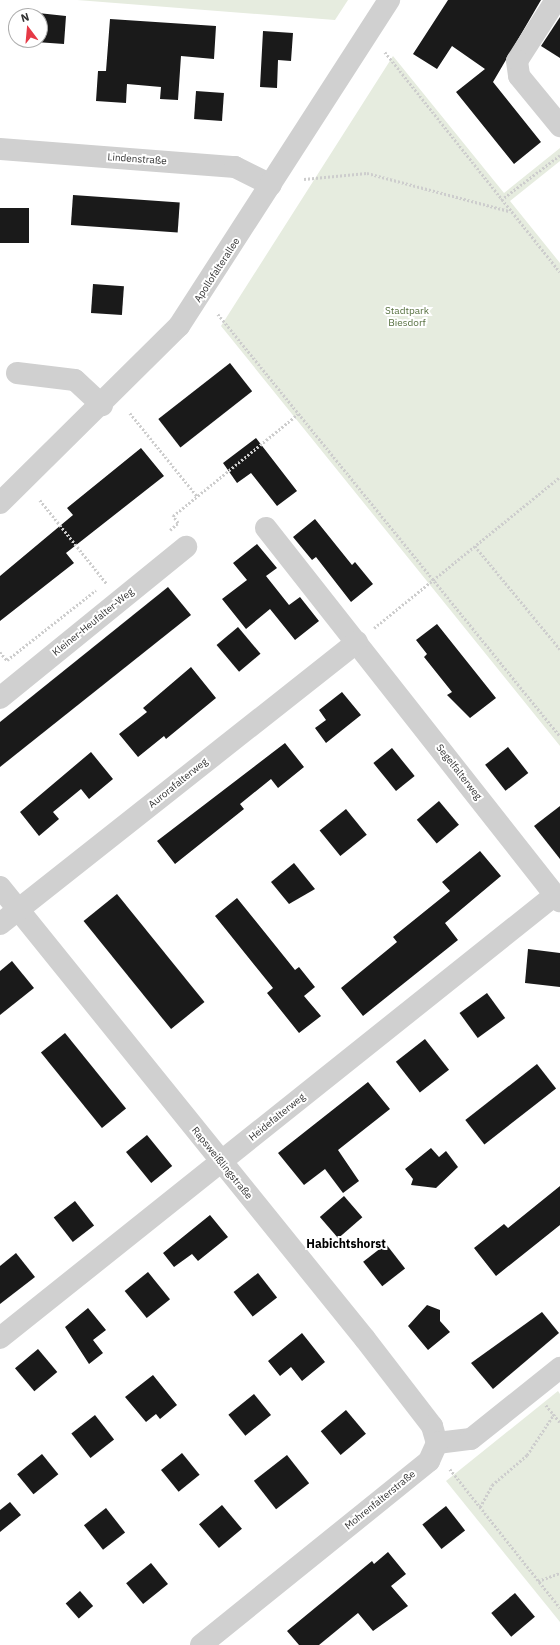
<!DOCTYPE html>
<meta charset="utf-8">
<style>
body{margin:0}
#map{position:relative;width:560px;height:1645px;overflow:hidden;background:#fff;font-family:"IBM Plex Sans",sans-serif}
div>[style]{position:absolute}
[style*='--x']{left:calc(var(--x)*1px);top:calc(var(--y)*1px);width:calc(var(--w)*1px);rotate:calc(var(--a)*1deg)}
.green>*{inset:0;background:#e6ecdf}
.building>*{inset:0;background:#1a1a1a;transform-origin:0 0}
.path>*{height:2.5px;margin-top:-1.25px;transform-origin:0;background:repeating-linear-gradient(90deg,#cdcdcd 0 2px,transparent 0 4px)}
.minor>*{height:22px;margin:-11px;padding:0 11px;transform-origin:11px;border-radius:11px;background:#d0d0d0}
span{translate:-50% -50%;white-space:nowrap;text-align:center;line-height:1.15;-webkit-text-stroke:4px #fff;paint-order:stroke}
.street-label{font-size:10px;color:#333}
.park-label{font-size:10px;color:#56703f}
.quarter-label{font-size:12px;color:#000;font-weight:700}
.north{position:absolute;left:8px;top:8px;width:40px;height:40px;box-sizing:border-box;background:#fff;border:1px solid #adadad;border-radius:50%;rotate:344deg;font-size:11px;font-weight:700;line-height:16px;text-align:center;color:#333}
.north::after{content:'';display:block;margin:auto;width:14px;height:18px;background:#e63946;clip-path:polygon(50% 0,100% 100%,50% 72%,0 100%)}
</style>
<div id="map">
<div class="green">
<div style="clip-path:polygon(77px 0,348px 0,335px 20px)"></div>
<div style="clip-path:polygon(393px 56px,504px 193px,560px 148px,560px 161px,510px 201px,560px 263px,560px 746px,221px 326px)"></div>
<div style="clip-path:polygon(558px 1391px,560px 1394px,560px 1622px,446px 1481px)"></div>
</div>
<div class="building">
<div style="clip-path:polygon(448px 0,541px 0,493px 82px,541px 142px,514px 164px,456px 92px,485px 69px,452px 46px,437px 69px,413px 54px)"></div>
<div style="clip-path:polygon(38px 13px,66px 16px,64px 44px,36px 42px,40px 40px)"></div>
<div style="clip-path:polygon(560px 17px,560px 58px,541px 46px)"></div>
<div style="clip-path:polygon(110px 19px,216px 26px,214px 59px,181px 56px,178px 100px,160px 99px,161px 87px,127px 84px,126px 103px,96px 101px,98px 71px,106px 71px)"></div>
<div style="clip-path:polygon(263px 31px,293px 33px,291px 61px,278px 60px,277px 88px,260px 87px)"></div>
<div style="left:196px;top:91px;width:28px;height:28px;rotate:4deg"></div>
<div style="left:73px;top:195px;width:107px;height:30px;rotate:4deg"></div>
<div style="left:29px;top:208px;width:35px;height:29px;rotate:90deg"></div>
<div style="left:93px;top:284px;width:31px;height:29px;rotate:4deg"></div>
<div style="left:230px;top:363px;width:36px;height:91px;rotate:52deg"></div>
<div style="clip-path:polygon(256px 438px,297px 491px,277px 506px,251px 473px,237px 483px,223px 463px)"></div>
<div style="clip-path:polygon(141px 448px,164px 476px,66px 553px,74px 563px,0 621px,0 576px,73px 515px,67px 508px)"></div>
<div style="clip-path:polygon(315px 519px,352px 565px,355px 562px,373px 584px,351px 602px,316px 557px,312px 560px,293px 537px)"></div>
<div style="clip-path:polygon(257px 544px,277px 568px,266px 576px,289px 605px,300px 597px,319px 621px,295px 640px,270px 609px,246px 629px,222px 599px,247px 580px,233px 563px)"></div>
<div style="clip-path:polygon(168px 587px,191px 615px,0 767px,0 722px)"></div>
<div style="clip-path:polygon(437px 624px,496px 698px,470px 718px,447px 695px,452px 692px,424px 657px,427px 654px,416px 640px)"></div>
<div style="left:238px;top:627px;width:35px;height:28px;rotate:50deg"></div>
<div style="clip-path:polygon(191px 667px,216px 698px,166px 739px,164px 736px,138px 757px,119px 734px,147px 712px,143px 708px)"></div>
<div style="clip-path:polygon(342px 692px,361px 715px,326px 743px,315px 728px,326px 720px,319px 710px)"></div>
<div style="clip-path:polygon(285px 743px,304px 767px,278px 788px,271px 779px,240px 804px,244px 809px,175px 864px,157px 841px)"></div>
<div style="left:508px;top:747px;width:33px;height:29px;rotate:52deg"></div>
<div style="left:392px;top:748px;width:36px;height:24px;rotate:51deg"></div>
<div style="clip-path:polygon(91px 752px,113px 779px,89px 799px,81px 789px,53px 812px,59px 819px,39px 836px,20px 812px)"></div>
<div style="left:439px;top:801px;width:31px;height:29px;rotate:50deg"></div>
<div style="clip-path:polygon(560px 806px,560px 859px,534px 826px)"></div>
<div style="left:346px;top:809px;width:33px;height:34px;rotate:51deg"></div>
<div style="clip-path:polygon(480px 851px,501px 876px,445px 923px,458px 940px,363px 1016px,341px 988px,397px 942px,393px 937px,450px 891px,442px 882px)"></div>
<div style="clip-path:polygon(294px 863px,315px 889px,289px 904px,271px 882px)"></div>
<div style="left:117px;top:894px;width:139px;height:43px;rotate:51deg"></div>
<div style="clip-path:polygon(237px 898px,295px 970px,299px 967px,315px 987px,304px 996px,321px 1016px,299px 1033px,267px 993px,273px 988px,215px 916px)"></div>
<div style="clip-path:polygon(528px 949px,560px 953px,560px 987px,525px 983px)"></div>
<div style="clip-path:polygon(12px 961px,34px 988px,0 1015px,0 971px)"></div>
<div style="left:487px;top:993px;width:31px;height:34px;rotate:54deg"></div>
<div style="left:65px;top:1033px;width:97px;height:31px;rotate:51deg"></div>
<div style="left:425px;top:1039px;width:39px;height:37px;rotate:52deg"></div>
<div style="left:537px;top:1064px;width:31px;height:91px;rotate:52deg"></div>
<div style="clip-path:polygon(368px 1082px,390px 1109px,338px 1150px,359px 1181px,343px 1193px,325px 1169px,304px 1185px,278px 1153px)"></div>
<div style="left:147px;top:1135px;width:40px;height:27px;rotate:51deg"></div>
<div style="clip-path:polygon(431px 1148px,439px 1157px,446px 1151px,458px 1167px,436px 1188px,411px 1185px,413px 1179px,405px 1169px)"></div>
<div style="clip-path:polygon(560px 1186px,560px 1225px,496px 1276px,474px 1248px,504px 1224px,508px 1228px)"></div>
<div style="left:344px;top:1196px;width:28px;height:32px;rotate:49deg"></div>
<div style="left:75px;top:1201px;width:31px;height:27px;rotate:52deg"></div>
<div style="clip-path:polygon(210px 1215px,228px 1237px,198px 1261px,192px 1254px,174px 1267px,163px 1253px)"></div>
<div style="left:386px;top:1244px;width:31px;height:29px;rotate:52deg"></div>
<div style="clip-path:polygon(16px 1253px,35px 1277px,0 1304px,0 1266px)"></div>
<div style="left:148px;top:1272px;width:35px;height:30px;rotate:51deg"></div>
<div style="left:258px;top:1273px;width:31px;height:31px;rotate:52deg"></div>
<div style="clip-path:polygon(427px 1305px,440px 1310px,440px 1321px,450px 1332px,428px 1350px,408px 1326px)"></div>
<div style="clip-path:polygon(88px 1308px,106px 1330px,93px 1340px,103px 1353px,89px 1364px,65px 1327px)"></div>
<div style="clip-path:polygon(542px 1312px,559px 1333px,493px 1389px,471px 1363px)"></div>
<div style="clip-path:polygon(302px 1333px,325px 1362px,302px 1381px,291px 1367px,280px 1376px,268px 1361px)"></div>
<div style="left:38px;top:1349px;width:30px;height:30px;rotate:50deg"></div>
<div style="clip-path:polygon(153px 1375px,177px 1405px,160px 1419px,156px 1414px,146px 1422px,125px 1397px)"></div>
<div style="left:254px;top:1394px;width:27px;height:33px;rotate:51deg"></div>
<div style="left:346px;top:1410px;width:31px;height:33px;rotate:50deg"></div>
<div style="left:95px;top:1415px;width:31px;height:30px;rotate:52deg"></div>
<div style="left:182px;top:1453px;width:28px;height:27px;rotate:51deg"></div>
<div style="left:42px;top:1454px;width:26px;height:32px;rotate:51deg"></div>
<div style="left:287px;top:1455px;width:36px;height:42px;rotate:52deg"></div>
<div style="clip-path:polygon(10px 1502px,21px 1515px,0 1532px,0 1510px)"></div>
<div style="left:222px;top:1505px;width:31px;height:30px;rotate:50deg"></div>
<div style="left:446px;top:1506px;width:31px;height:30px;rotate:52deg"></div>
<div style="left:106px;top:1508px;width:31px;height:28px;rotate:52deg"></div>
<div style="clip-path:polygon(388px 1552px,406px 1574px,391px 1586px,408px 1606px,373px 1631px,358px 1613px,319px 1645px,299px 1645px,287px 1631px,372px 1561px,374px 1564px)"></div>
<div style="left:151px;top:1563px;width:27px;height:32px;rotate:51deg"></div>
<div style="left:80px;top:1591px;width:20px;height:19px;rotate:49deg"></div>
<div style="left:515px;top:1593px;width:31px;height:31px;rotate:50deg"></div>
</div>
<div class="path">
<div style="--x:385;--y:52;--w:281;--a:51.5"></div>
<div style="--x:304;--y:179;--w:63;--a:-5.4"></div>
<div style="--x:367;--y:173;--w:147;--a:15"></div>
<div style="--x:501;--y:200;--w:74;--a:-37.3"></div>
<div style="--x:218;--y:314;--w:543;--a:50.98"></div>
<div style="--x:130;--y:413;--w:107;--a:51.1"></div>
<div style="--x:40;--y:500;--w:107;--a:51.4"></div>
<div style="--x:170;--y:530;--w:11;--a:-41"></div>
<div style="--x:178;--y:523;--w:9;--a:-126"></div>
<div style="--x:173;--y:516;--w:161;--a:-39.2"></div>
<div style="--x:475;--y:546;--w:134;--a:50.5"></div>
<div style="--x:374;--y:628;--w:240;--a:-39.1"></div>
<div style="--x:0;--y:652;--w:11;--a:49"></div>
<div style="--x:7;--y:660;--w:113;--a:-38.2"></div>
<div style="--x:546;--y:1405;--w:22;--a:51"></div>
<div style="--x:450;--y:1469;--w:177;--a:51.6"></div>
<div style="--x:480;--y:1507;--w:25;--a:-61"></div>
<div style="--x:492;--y:1485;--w:46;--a:-40.6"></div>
<div style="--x:527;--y:1455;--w:49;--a:-56.6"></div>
<div style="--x:538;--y:1581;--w:23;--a:-20"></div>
</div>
<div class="minor">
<div style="--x:556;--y:0;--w:72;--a:122.6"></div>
<div style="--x:517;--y:61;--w:15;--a:82"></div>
<div style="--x:519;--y:76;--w:65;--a:50.6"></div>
<div style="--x:0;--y:149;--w:236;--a:4.4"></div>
<div style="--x:235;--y:167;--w:40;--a:26.6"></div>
<div style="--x:17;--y:373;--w:58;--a:6.9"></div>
<div style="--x:75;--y:380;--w:37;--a:43"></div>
<div style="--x:0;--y:503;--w:252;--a:-44.7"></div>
<div style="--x:179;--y:326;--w:388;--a:-57.2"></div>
<div style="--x:266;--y:528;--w:475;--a:51.8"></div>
<div style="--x:0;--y:698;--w:240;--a:-39.1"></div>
<div style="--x:0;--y:887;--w:581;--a:51.08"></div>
<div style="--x:365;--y:1339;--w:110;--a:52.4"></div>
<div style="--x:432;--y:1426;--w:18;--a:74"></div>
<div style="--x:0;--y:924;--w:455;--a:-38.3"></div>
<div style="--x:0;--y:1338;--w:710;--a:-38.6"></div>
<div style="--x:437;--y:1443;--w:34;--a:-7"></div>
<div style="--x:471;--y:1439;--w:114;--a:-38.6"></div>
<div style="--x:201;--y:1645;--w:293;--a:-38.9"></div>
<div style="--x:429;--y:1461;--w:20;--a:-66"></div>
</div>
<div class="street-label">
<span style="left:137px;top:159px;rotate:4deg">Lindenstraße</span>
<span style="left:217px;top:270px;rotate:-57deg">Apollofalterallee</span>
<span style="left:93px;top:622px;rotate:-39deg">Kleiner-Heufalter-Weg</span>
<span style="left:459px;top:772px;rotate:52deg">Segelfalterweg</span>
<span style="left:178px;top:783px;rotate:-39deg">Aurorafalterweg</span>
<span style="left:277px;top:1117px;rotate:-39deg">Heidefalterweg</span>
<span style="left:222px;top:1163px;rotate:51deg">Rapsweißlingstraße</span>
<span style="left:380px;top:1500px;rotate:-39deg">Mohrenfalterstraße</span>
</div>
<div class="park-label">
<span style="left:407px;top:316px">Stadtpark<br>Biesdorf</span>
</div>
<div class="quarter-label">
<span style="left:346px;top:1244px">Habichtshorst</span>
</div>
<div class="north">N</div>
</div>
